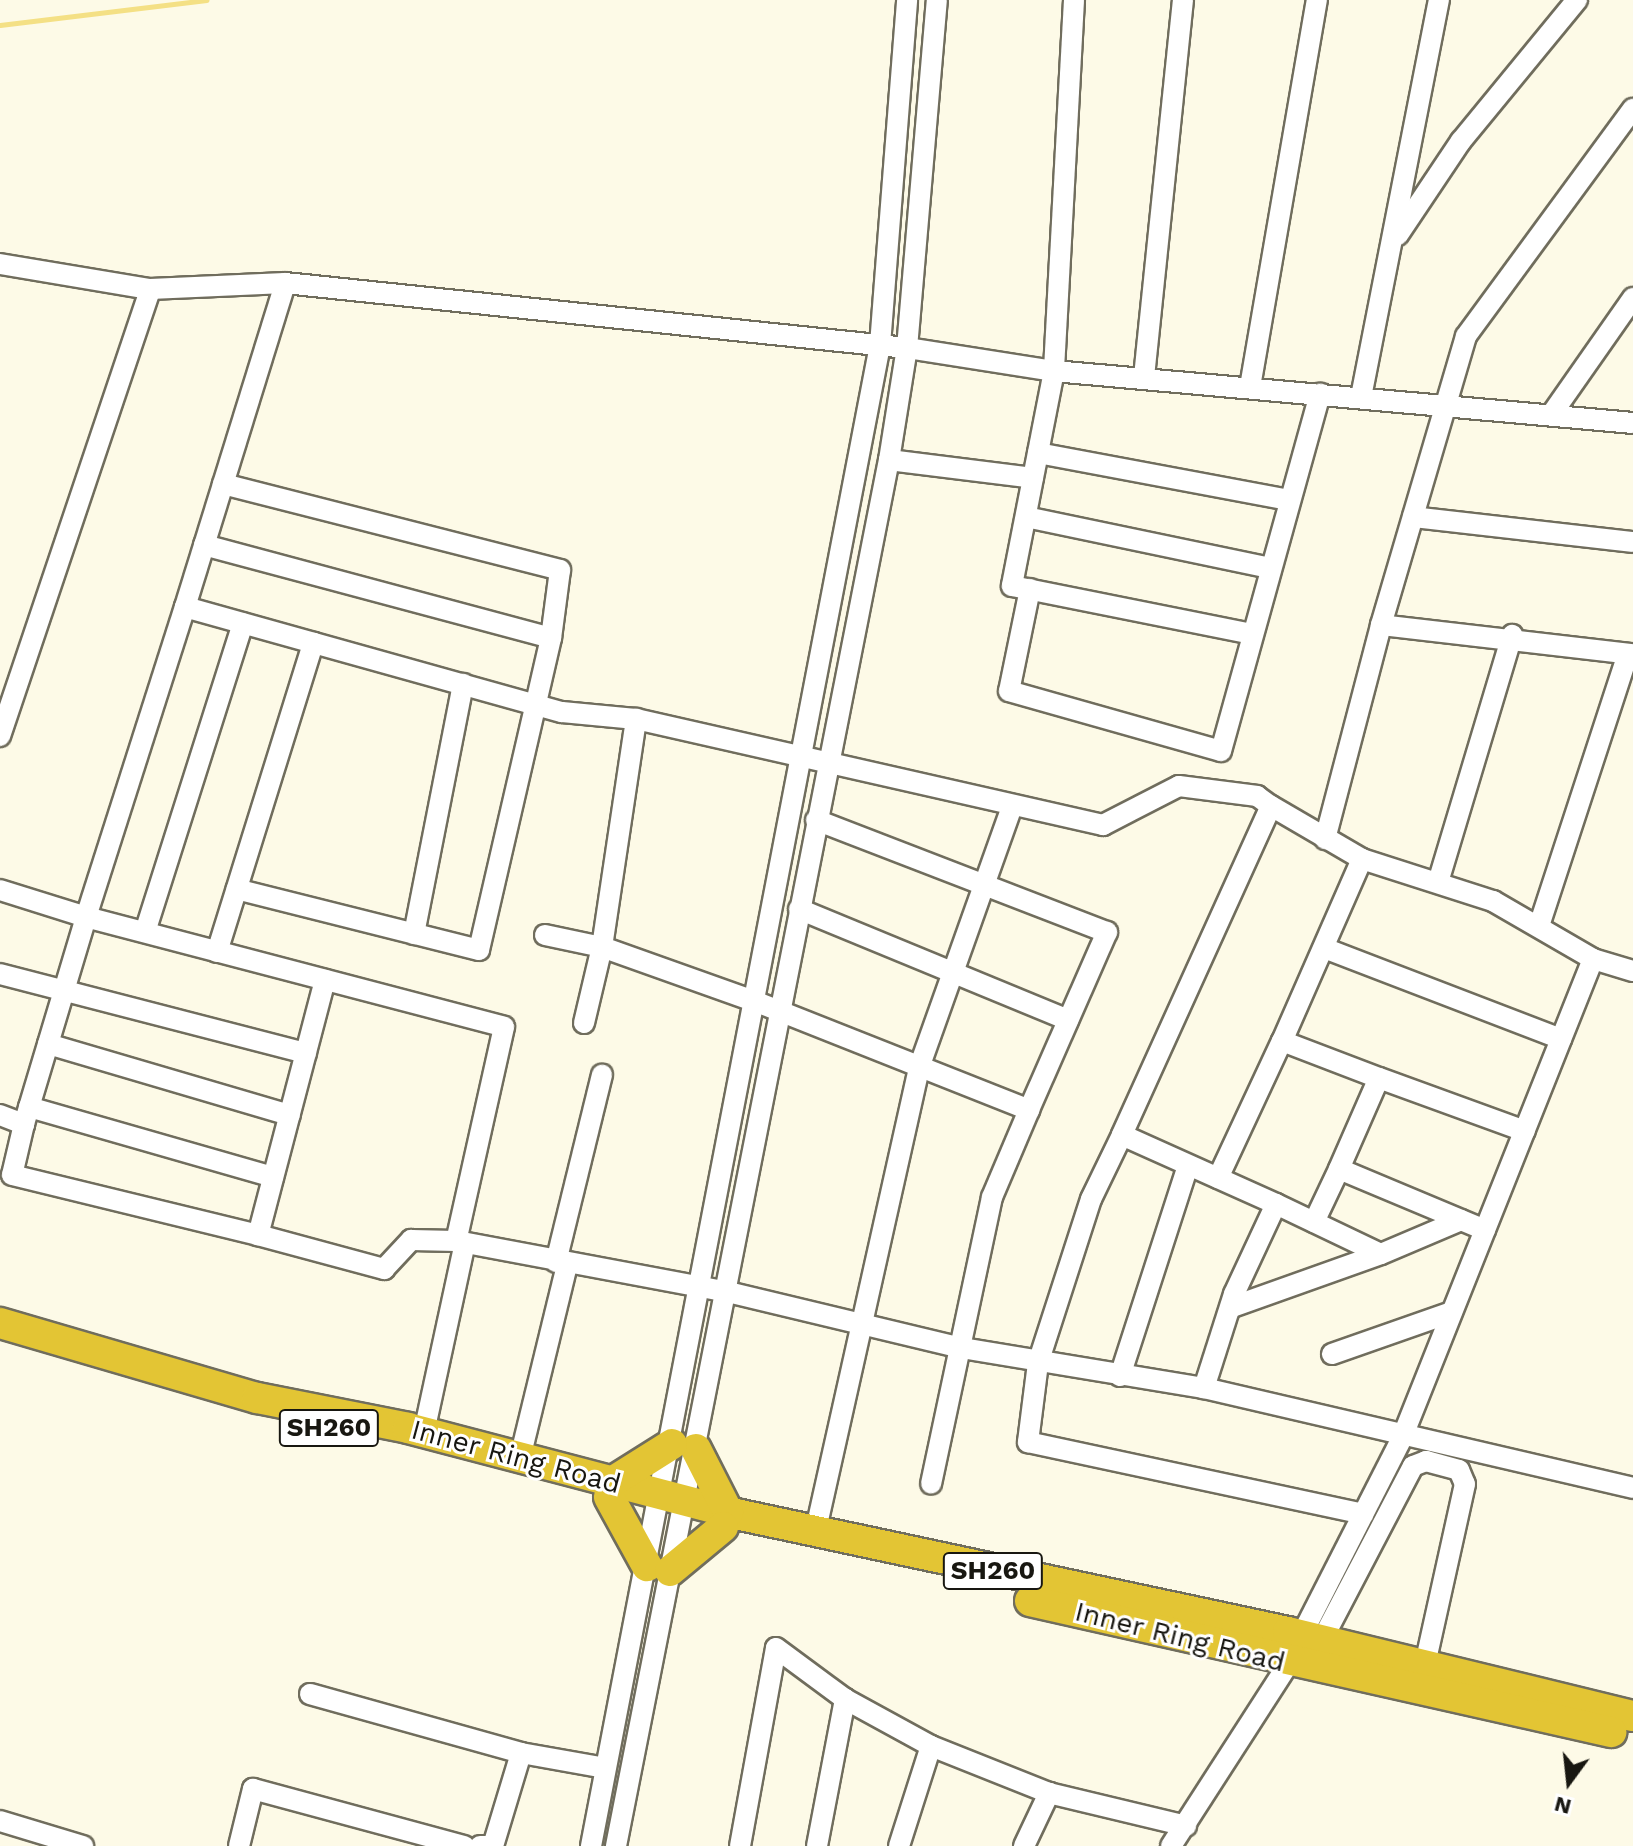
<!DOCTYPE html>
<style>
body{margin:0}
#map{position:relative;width:1633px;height:1846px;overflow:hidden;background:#fdfae7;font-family:"Work Sans",sans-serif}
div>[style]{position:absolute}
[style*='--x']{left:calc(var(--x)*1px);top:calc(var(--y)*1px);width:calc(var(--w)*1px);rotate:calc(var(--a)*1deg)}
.stream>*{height:5px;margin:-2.5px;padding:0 2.5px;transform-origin:2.5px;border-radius:2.5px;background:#f4e085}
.roads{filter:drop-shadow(2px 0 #706d5d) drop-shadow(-2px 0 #706d5d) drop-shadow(0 2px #706d5d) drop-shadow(0 -2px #706d5d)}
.minor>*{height:20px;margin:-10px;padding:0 10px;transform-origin:10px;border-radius:10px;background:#fff}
.highway>*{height:30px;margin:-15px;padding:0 15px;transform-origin:15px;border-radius:15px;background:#e3c534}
span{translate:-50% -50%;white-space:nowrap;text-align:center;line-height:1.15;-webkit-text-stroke:6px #fff;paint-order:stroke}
.shield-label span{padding:2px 6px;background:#fff;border:2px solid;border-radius:6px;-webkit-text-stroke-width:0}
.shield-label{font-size:26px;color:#181711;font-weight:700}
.street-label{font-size:28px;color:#181711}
.north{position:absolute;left:1529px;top:1742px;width:80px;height:80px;-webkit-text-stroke:6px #fff;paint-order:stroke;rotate:195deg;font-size:22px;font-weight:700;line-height:32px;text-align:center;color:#181711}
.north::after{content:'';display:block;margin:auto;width:28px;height:36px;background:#181711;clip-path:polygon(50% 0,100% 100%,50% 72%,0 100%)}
</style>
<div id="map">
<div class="stream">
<div style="--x:0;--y:25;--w:208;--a:-6.9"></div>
</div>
<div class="roads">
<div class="minor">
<div style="--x:1074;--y:0;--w:372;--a:93.1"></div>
<div style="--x:1054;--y:371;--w:219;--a:101.1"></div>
<div style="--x:1012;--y:586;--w:245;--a:11.3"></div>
<div style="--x:1398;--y:235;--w:113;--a:-56.2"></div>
<div style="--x:1461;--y:141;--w:183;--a:-50.6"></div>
<div style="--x:0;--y:264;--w:152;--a:9.5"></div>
<div style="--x:150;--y:289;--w:135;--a:-2.5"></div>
<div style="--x:285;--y:283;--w:625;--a:5.97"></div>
<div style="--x:907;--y:348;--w:149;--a:8.9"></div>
<div style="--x:1054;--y:371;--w:581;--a:5.13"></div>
<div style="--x:1144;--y:377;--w:379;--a:-84.1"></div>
<div style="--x:1250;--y:387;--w:393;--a:-80.2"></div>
<div style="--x:1361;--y:397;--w:405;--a:-78.9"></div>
<div style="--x:1551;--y:415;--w:143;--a:-55"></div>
<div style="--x:1038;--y:453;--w:256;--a:10.6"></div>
<div style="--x:889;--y:460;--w:145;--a:7.1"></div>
<div style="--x:223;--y:484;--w:348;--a:14.3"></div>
<div style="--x:560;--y:570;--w:69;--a:97.5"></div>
<div style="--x:1026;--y:517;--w:250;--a:11.8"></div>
<div style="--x:1413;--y:517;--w:221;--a:6.5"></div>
<div style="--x:204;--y:545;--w:359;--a:15"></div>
<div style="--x:551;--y:638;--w:320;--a:103"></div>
<div style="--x:479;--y:950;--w:250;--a:-165.9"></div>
<div style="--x:1030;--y:589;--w:104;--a:101.6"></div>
<div style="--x:1009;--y:691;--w:220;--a:15.8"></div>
<div style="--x:1221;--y:751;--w:371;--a:-74.5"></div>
<div style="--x:185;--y:607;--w:339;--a:-72.8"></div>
<div style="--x:1381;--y:625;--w:301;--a:-73.6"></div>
<div style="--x:1466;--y:336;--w:282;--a:-53.7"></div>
<div style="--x:0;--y:736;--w:471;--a:-71.4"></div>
<div style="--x:1271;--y:806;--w:105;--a:30.2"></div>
<div style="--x:1362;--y:859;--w:138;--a:17.8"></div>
<div style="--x:1493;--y:901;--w:116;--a:30.1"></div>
<div style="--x:1593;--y:959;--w:516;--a:111.74"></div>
<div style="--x:1402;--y:1438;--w:222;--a:117"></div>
<div style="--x:816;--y:820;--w:312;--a:21.1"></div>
<div style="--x:1107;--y:932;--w:194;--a:113.7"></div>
<div style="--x:1325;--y:839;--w:221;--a:-75.3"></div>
<div style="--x:1381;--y:625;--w:254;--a:6.6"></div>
<div style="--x:1362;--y:859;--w:199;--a:113.7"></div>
<div style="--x:1282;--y:1041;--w:104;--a:20.9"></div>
<div style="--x:1439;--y:879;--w:255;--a:-73.3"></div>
<div style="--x:0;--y:890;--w:90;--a:17.4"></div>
<div style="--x:86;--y:917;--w:325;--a:-72.3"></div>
<div style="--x:185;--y:607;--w:391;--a:15.6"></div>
<div style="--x:562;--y:712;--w:74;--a:5.4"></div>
<div style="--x:799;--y:909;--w:291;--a:22.4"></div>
<div style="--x:1539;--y:926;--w:286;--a:-71.9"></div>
<div style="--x:145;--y:932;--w:324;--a:-72.4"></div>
<div style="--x:414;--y:934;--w:255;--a:-78.9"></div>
<div style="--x:545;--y:935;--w:58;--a:11.9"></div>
<div style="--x:602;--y:947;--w:161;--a:19.6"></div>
<div style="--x:754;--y:1001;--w:296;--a:21.6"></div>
<div style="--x:1029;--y:1110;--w:95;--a:113"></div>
<div style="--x:992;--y:1197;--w:293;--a:102"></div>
<div style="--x:1324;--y:948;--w:254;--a:21"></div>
<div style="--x:217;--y:952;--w:324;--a:-72.7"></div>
<div style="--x:1593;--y:959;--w:42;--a:16.7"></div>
<div style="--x:0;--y:974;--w:316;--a:14.5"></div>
<div style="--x:325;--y:980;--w:264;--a:104.7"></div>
<div style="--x:258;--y:1235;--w:131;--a:15.1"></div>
<div style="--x:384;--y:1269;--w:40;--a:-47"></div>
<div style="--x:411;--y:1240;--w:45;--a:1.3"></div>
<div style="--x:584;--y:1023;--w:78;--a:-76.7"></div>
<div style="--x:602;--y:947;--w:231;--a:-81.5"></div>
<div style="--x:636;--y:719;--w:479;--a:12.8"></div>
<div style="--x:1103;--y:825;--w:85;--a:-27.2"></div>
<div style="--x:1179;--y:786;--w:79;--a:7.3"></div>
<div style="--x:1257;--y:796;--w:17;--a:36"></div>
<div style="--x:1271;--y:806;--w:361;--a:114.4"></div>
<div style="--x:1122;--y:1135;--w:169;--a:24.1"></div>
<div style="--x:1276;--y:1204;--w:99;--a:115"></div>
<div style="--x:1234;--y:1294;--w:99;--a:107.7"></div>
<div style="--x:48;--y:1044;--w:252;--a:16.4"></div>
<div style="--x:29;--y:1107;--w:254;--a:16"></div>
<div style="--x:0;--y:1115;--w:26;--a:21"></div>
<div style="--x:24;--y:1124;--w:216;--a:-73.3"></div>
<div style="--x:86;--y:917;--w:432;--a:14.7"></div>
<div style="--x:504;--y:1027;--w:219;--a:102.6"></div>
<div style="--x:456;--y:1241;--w:273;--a:10.6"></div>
<div style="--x:724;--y:1291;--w:245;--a:13.5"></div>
<div style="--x:962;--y:1348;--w:245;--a:9.4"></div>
<div style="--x:1204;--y:1388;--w:441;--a:13.1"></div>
<div style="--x:24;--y:1124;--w:52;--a:103.2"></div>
<div style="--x:12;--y:1175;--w:253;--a:13.7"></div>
<div style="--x:1122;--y:1135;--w:71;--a:115.8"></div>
<div style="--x:1091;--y:1199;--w:172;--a:107.9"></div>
<div style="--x:1038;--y:1363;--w:80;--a:97.2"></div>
<div style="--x:1028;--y:1442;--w:343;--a:12.1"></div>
<div style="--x:1218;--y:1178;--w:151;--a:-65"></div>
<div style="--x:1276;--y:1204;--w:116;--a:25.5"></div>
<div style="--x:1381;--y:1254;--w:87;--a:-23"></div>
<div style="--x:1314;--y:1222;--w:59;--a:-64.7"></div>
<div style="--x:1485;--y:1230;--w:158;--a:-157.3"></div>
<div style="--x:1339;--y:1169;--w:99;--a:-66.3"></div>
<div style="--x:1379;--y:1078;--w:155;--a:20"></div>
<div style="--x:556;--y:1262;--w:193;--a:-76.2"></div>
<div style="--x:1232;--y:1307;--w:158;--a:-19.6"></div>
<div style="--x:1332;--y:1354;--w:127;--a:-19.3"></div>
<div style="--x:1120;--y:1376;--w:219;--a:-72.1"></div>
<div style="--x:424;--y:1432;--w:193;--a:-77.8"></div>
<div style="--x:520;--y:1458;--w:199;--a:-76.3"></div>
<div style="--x:816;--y:1529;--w:476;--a:-77.4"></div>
<div style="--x:920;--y:1065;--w:275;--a:-70.4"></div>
<div style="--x:1322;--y:1640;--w:196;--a:-62.4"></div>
<div style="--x:1413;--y:1466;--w:14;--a:-21"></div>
<div style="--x:1426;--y:1461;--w:34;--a:15"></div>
<div style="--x:1459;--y:1470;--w:15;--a:67"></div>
<div style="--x:1465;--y:1484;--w:185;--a:102.5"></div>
<div style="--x:310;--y:1694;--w:219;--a:15.6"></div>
<div style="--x:521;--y:1753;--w:85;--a:10.1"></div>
<div style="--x:0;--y:1821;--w:87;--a:16.8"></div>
<div style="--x:239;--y:1846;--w:59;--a:-76.2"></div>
<div style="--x:253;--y:1789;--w:219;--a:15.1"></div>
<div style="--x:480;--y:1846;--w:13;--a:0"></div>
<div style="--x:493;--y:1846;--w:97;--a:-73.2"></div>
<div style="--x:591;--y:1846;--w:1529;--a:-79.1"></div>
<div style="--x:880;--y:345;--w:346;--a:-85.5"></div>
<div style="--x:616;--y:1846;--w:1413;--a:-78.86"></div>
<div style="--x:889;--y:460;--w:113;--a:-80.9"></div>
<div style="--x:907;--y:348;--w:349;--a:-85.1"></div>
<div style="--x:740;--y:1846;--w:201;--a:-79.7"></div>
<div style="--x:776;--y:1648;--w:86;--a:36.5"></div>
<div style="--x:845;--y:1699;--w:98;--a:28.7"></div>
<div style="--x:931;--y:1746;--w:127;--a:21.7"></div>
<div style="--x:817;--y:1846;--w:150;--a:-79.2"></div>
<div style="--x:899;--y:1846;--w:105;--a:-72.3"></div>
<div style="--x:1024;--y:1846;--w:59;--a:-64.7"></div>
<div style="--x:1049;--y:1793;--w:141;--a:13.5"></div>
<div style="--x:1171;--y:1846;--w:218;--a:-57.2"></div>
</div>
<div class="highway">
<div style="--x:0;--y:1323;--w:268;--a:16.3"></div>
<div style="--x:257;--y:1398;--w:154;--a:11.2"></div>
<div style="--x:408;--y:1428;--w:339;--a:14.7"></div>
<div style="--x:736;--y:1514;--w:564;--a:12.07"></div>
<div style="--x:1288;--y:1632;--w:355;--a:13.7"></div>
<div style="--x:696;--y:1449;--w:71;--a:63.1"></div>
<div style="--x:612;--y:1482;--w:71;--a:-32.3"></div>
<div style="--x:609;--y:1497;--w:79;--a:61.2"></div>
<div style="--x:670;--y:1571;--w:69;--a:-39.7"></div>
<div style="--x:1030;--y:1601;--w:596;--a:12.71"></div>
</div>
</div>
<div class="shield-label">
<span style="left:329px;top:1428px">SH260</span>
<span style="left:993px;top:1571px">SH260</span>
</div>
<div class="street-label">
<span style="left:516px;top:1457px;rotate:15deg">Inner Ring Road</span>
<span style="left:1180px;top:1637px;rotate:14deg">Inner Ring Road</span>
</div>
<div class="north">N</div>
</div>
